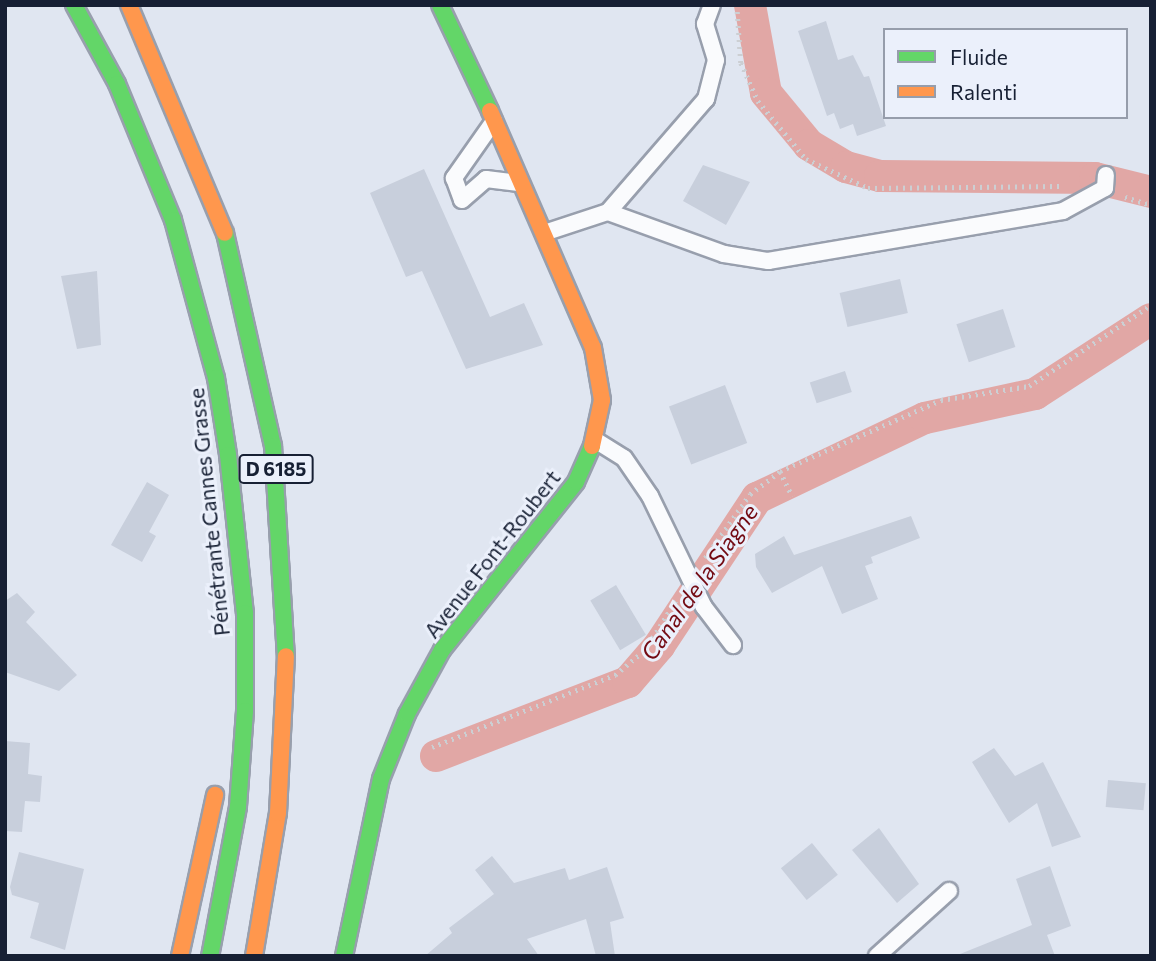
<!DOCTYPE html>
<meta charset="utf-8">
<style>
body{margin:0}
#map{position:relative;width:1156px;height:961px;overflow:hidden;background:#e0e6f1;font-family:Commissioner,sans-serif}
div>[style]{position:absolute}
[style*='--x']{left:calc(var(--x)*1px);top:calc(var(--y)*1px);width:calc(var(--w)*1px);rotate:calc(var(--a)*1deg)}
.canal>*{height:32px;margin:-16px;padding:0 16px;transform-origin:16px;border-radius:16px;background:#e1a7a5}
.building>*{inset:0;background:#c8cfdc;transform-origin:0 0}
.path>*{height:4.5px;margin-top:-2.25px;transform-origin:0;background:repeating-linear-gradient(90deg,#cccfd3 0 2px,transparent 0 7px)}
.roads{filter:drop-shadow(2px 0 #989fad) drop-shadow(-2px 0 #989fad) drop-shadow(0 2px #989fad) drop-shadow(0 -2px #989fad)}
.lane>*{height:16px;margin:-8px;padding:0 8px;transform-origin:8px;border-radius:8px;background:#fafbfd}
.fast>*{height:16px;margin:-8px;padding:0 8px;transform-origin:8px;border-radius:8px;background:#63d668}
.slow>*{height:16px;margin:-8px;padding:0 8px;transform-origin:8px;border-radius:8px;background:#ff974d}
span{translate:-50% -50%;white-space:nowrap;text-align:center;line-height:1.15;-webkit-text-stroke:6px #ebf0fb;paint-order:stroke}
.shield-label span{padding:2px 5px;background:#ebf0fb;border:2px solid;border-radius:5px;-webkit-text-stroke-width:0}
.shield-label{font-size:19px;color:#172034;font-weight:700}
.street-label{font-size:21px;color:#172034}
.water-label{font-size:23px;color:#730a13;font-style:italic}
.frame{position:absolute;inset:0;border:7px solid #172034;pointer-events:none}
.legend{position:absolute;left:883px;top:28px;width:245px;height:91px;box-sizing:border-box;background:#ebf0fb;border:2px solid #969dab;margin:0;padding:9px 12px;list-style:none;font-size:21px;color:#172034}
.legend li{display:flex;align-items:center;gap:14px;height:35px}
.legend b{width:35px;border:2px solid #969dab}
</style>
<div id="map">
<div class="canal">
<div style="--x:750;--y:5;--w:89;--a:79.7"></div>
<div style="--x:766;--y:93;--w:67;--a:50.4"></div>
<div style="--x:809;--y:145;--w:43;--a:30.7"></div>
<div style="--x:846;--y:167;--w:35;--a:15"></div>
<div style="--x:880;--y:176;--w:215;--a:0.5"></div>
<div style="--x:1095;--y:178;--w:58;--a:14"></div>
<div style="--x:436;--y:756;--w:206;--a:-21.1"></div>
<div style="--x:628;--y:682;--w:48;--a:-49.3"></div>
<div style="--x:659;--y:646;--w:178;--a:-56.5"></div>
<div style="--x:757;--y:498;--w:186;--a:-25.5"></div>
<div style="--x:925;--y:418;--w:113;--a:-12.3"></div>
<div style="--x:1035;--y:394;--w:138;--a:-32.9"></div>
</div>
<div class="building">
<div style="clip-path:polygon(826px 21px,838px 60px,853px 55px,864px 77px,869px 76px,886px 126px,857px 136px,853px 124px,840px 129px,834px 113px,827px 116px,798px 31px)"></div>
<div style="clip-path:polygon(703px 165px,750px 182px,726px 225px,683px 201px)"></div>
<div style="clip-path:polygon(424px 169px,490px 317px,524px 303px,543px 345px,466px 369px,422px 271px,406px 277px,370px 193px)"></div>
<div style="clip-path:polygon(97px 271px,101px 345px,77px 349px,61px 276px)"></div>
<div style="left:900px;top:279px;width:35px;height:62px;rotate:77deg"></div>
<div style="left:1003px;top:309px;width:40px;height:49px;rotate:72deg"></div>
<div style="left:845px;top:371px;width:22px;height:37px;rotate:72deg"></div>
<div style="left:725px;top:385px;width:62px;height:60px;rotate:69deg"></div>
<div style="clip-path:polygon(147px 482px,169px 495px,149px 532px,156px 536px,142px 562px,111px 545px)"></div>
<div style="clip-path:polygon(911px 516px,920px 538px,871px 557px,873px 563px,865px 566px,878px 599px,842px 614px,822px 566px,772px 593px,756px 567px,755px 554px,784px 536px,794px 555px)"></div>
<div style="left:616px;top:585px;width:58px;height:30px;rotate:59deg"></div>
<div style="clip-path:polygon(17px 593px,35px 612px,26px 622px,77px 675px,59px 691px,5px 672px,5px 601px)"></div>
<div style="clip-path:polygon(5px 741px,30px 743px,28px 774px,42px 776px,40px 802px,25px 801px,22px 832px,5px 831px)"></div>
<div style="clip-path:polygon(994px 748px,1015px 776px,1043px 762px,1081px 837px,1052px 847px,1037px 803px,1009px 823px,972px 762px)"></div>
<div style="left:1108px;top:780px;width:38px;height:27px;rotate:5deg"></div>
<div style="clip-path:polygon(879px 828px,919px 884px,897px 903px,852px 850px)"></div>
<div style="left:812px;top:843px;width:41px;height:40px;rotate:51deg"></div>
<div style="clip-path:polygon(19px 852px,84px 869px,65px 950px,30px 938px,39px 903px,12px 895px,10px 887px)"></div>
<div style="clip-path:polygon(492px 856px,514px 883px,565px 868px,569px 880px,607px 867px,624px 918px,610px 922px,615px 956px,596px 956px,586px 919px,527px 939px,539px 956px,425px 956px,452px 933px,449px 928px,494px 894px,475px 870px)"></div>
<div style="clip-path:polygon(1050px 866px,1071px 926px,1047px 935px,1055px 956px,955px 956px,1032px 925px,1016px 879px)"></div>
</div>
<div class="path">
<div style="--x:737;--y:5;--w:58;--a:86.1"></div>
<div style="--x:741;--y:63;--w:42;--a:65.9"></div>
<div style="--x:758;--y:101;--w:75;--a:50.4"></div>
<div style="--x:806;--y:159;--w:68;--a:25.1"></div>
<div style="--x:868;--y:188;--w:192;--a:-0.6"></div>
<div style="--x:1125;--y:197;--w:27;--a:17"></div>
<div style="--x:780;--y:471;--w:28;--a:64"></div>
<div style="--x:705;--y:558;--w:78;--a:-54.9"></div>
<div style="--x:750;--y:494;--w:38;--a:-37"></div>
<div style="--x:780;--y:471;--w:176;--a:-23.8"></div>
<div style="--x:941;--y:400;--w:89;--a:-9"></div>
<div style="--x:1029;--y:386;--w:146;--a:-33.6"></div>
<div style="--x:432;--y:747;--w:197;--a:-21.5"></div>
<div style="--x:615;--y:675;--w:39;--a:-40"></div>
<div style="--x:645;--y:650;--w:59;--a:-58.2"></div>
</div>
<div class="roads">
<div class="lane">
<div style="--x:494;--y:121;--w:70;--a:125.1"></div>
<div style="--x:454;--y:178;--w:23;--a:70"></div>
<div style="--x:462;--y:200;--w:32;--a:-41"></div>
<div style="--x:486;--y:179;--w:35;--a:7"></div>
<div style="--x:608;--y:212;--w:123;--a:19.9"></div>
<div style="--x:724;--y:254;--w:45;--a:9"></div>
<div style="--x:768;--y:261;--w:299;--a:-9.6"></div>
<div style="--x:1063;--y:211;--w:48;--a:-28.7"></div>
<div style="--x:1105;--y:188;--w:13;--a:-86"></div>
<div style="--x:547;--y:232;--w:64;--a:-18.2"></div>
<div style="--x:608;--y:212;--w:150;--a:-49.1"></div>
<div style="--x:706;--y:99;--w:40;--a:-75.6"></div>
<div style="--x:716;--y:60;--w:38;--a:-107"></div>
<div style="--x:705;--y:24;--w:20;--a:-70"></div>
<div style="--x:595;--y:440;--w:34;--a:32"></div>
<div style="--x:624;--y:458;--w:46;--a:55.6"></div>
<div style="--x:650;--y:496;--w:123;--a:64.1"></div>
<div style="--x:704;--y:607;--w:48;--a:52.7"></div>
<div style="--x:877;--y:956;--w:97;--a:-42.1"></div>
</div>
<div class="fast">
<div style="--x:74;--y:5;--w:90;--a:61.4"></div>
<div style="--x:117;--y:84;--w:147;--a:67.6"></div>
<div style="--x:173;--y:220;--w:164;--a:74.8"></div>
<div style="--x:216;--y:378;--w:78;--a:81.1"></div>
<div style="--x:228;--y:455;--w:159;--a:83.9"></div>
<div style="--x:245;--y:613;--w:98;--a:90"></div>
<div style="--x:245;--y:711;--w:96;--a:94.2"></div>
<div style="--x:238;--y:807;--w:152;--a:100.6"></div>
<div style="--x:440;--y:5;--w:117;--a:64.7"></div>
<div style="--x:225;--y:233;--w:218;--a:77.3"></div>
<div style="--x:273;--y:446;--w:210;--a:86.5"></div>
<div style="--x:344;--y:956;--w:181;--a:-78.2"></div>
<div style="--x:381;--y:779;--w:70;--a:-68.2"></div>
<div style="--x:407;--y:714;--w:73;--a:-61.3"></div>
<div style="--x:442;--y:650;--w:215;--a:-51.4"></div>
<div style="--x:576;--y:482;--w:39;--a:-66"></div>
</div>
<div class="slow">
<div style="--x:129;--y:5;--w:247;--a:67.2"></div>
<div style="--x:490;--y:111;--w:258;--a:66.5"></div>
<div style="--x:593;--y:348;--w:53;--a:80.2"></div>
<div style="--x:602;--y:400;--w:47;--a:102.3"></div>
<div style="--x:180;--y:956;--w:165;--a:-77.7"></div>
<div style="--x:254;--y:956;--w:145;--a:-80.5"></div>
<div style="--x:278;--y:813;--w:157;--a:-87.1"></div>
</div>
</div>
<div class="shield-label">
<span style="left:276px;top:469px">D 6185</span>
</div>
<div class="street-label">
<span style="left:209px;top:512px;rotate:-96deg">Pénétrante Cannes Grasse</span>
<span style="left:492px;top:554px;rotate:-52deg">Avenue Font-Roubert</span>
</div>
<div class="water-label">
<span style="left:699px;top:582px;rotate:-55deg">Canal de la Siagne</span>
</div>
<div class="frame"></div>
<ul class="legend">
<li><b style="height:9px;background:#63d668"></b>Fluide</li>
<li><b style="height:9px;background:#ff974d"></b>Ralenti</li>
</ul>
</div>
